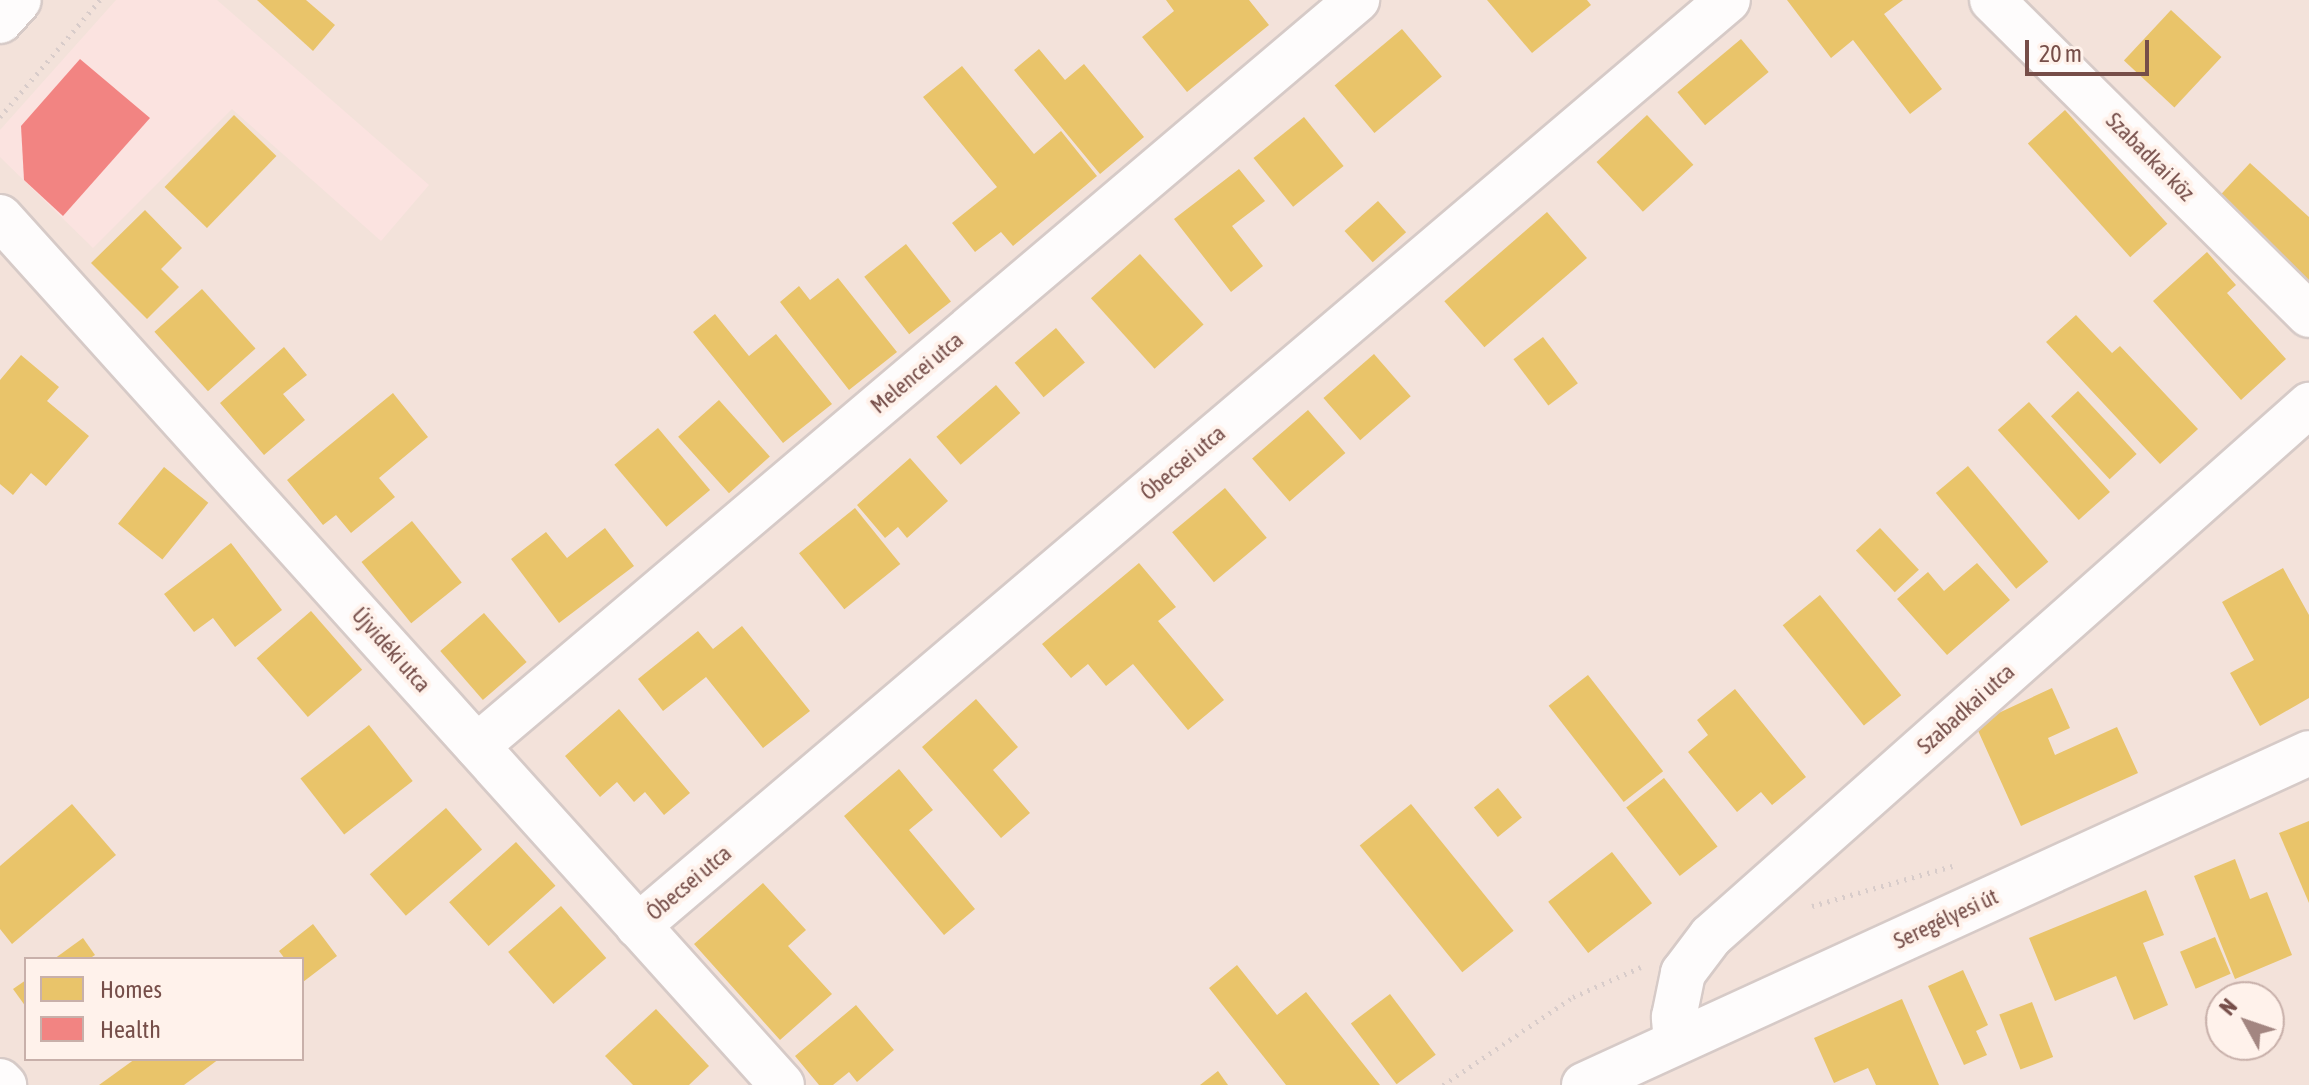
<!DOCTYPE html>
<meta charset="utf-8">
<style>
body{margin:0}
#map{position:relative;width:2309px;height:1085px;overflow:hidden;background:#f7eeea;font-family:"Asap Condensed",sans-serif}
div>[style]{position:absolute}
[style*='--x']{left:calc(var(--x)*1px);top:calc(var(--y)*1px);width:calc(var(--w)*1px);rotate:calc(var(--a)*1deg)}
.residential>*{inset:0;background:#f3e2da}
.commercial>*{inset:0;background:#fbe3e0}
.homes>*{inset:0;background:#e9c46a;transform-origin:0 0}
.health>*{inset:0;background:#f28482}
.path>*{height:5px;margin-top:-2.5px;transform-origin:0;background:repeating-linear-gradient(90deg,#d8ccca 0 2px,transparent 0 8px)}
.roads{filter:drop-shadow(2px 0 #d6cac7) drop-shadow(-2px 0 #d6cac7) drop-shadow(0 2px #d6cac7) drop-shadow(0 -2px #d6cac7)}
.minor>*{height:44px;margin:-22px;padding:0 22px;transform-origin:22px;border-radius:22px;background:#fefcfc}
.secondary>*{height:44px;margin:-22px;padding:0 22px;transform-origin:22px;border-radius:22px;background:#fefcfc}
span{translate:-50% -50%;white-space:nowrap;text-align:center;line-height:1.15;-webkit-text-stroke:8px #fff2eb;paint-order:stroke}
.street-label{font-size:22px;color:#764e49}
.legend{position:absolute;left:24px;top:957px;width:280px;height:104px;box-sizing:border-box;background:#fff2eb;border:2px solid #c8b0aa;margin:0;padding:10px 14px;list-style:none;font-size:24px;color:#764e49}
.legend li{display:flex;align-items:center;gap:16px;height:40px}
.legend b{width:40px;border:2px solid #c8b0aa}
.north{position:absolute;left:2205px;top:981px;width:80px;height:80px;box-sizing:border-box;background:#fff2eb;border:2px solid #c8b0aa;border-radius:50%;rotate:310deg;font-size:22px;font-weight:700;line-height:32px;text-align:center;color:#764e49}
.north::after{content:'';display:block;margin:auto;width:28px;height:36px;background:#a38681;clip-path:polygon(50% 0,100% 100%,50% 72%,0 100%)}
.scale{position:absolute;left:2025px;top:40px;width:124px;height:36px;box-sizing:border-box;border:4px solid #764e49;border-top:0;padding-left:10px;font-size:24px;line-height:28px;white-space:nowrap;color:#764e49;-webkit-text-stroke:6px #fff2eb;paint-order:stroke}
</style>
<div id="map">
<div class="residential">
<div style="clip-path:polygon(evenodd,0 0,2309px 0,2309px 1085px,0 1085px,0 0,26px 959px,302px 959px,302px 1059px,26px 1059px,26px 959px,0 0,2221px 997px,2269px 997px,2269px 1045px,2221px 1045px,2221px 997px)"></div>
</div>
<div class="commercial">
<div style="clip-path:polygon(116px 0,217px 0,429px 185px,381px 241px,232px 109px,93px 248px,0 157px,0 130px)"></div>
</div>
<div class="homes">
<div style="clip-path:polygon(257px 0,306px 0,335px 25px,313px 51px)"></div>
<div style="clip-path:polygon(1166px 0,1249px 0,1269px 25px,1187px 92px,1142px 37px,1174px 11px)"></div>
<div style="clip-path:polygon(1487px 0,1587px 0,1591px 5px,1532px 53px)"></div>
<div style="clip-path:polygon(1787px 0,1903px 0,1884px 14px,1942px 89px,1910px 114px,1853px 40px,1831px 58px)"></div>
<div style="left:2171px;top:10px;width:69px;height:69px;rotate:43deg"></div>
<div style="left:1402px;top:29px;width:62px;height:88px;rotate:50deg"></div>
<div style="left:1741px;top:39px;width:43px;height:83px;rotate:50deg"></div>
<div style="clip-path:polygon(1039px 49px,1065px 80px,1084px 64px,1144px 137px,1100px 174px,1014px 70px)"></div>
<div style="clip-path:polygon(962px 66px,1034px 154px,1061px 131px,1097px 176px,1013px 246px,1001px 232px,975px 252px,952px 223px,997px 187px,923px 97px)"></div>
<div style="left:2065px;top:110px;width:153px;height:50px;rotate:48deg"></div>
<div style="left:234px;top:115px;width:59px;height:100px;rotate:44deg"></div>
<div style="left:1647px;top:115px;width:68px;height:69px;rotate:47deg"></div>
<div style="left:1304px;top:117px;width:63px;height:65px;rotate:51deg"></div>
<div style="clip-path:polygon(2250px 163px,2309px 217px,2309px 290px,2213px 203px)"></div>
<div style="clip-path:polygon(1239px 169px,1265px 201px,1232px 226px,1263px 266px,1231px 292px,1174px 219px)"></div>
<div style="left:1378px;top:201px;width:42px;height:45px;rotate:48deg"></div>
<div style="clip-path:polygon(145px 210px,182px 248px,161px 269px,179px 287px,147px 319px,91px 263px)"></div>
<div style="left:1547px;top:212px;width:61px;height:136px;rotate:49deg"></div>
<div style="left:906px;top:244px;width:73px;height:53px;rotate:52deg"></div>
<div style="clip-path:polygon(2207px 252px,2236px 285px,2227px 293px,2286px 359px,2241px 400px,2153px 301px)"></div>
<div style="left:1140px;top:254px;width:95px;height:66px;rotate:48deg"></div>
<div style="clip-path:polygon(838px 278px,897px 352px,849px 390px,780px 302px,799px 286px,810px 300px)"></div>
<div style="left:202px;top:289px;width:80px;height:64px;rotate:48deg"></div>
<div style="clip-path:polygon(715px 314px,749px 356px,776px 334px,832px 404px,783px 443px,693px 332px)"></div>
<div style="clip-path:polygon(2076px 315px,2112px 353px,2120px 346px,2198px 429px,2160px 464px,2046px 342px)"></div>
<div style="left:1056px;top:328px;width:45px;height:54px;rotate:50deg"></div>
<div style="left:1543px;top:337px;width:58px;height:37px;rotate:53deg"></div>
<div style="clip-path:polygon(284px 347px,307px 375px,283px 394px,305px 420px,264px 455px,220px 403px)"></div>
<div style="left:1374px;top:354px;width:56px;height:67px;rotate:49deg"></div>
<div style="clip-path:polygon(21px 355px,59px 387px,47px 401px,89px 436px,46px 486px,31px 473px,13px 495px,0 484px,0 380px)"></div>
<div style="left:996px;top:385px;width:37px;height:79px;rotate:49deg"></div>
<div style="left:2078px;top:391px;width:86px;height:37px;rotate:47deg"></div>
<div style="clip-path:polygon(393px 393px,428px 437px,379px 478px,395px 497px,351px 533px,336px 515px,323px 525px,287px 480px)"></div>
<div style="left:719px;top:400px;width:76px;height:55px;rotate:48deg"></div>
<div style="left:2029px;top:402px;width:121px;height:42px;rotate:48deg"></div>
<div style="left:1308px;top:410px;width:57px;height:74px;rotate:49deg"></div>
<div style="left:658px;top:428px;width:81px;height:57px;rotate:50deg"></div>
<div style="clip-path:polygon(910px 458px,948px 501px,907px 538px,898px 527px,885px 538px,857px 505px)"></div>
<div style="left:1968px;top:466px;width:125px;height:42px;rotate:50deg"></div>
<div style="left:164px;top:467px;width:57px;height:73px;rotate:39deg"></div>
<div style="left:1225px;top:488px;width:65px;height:69px;rotate:50deg"></div>
<div style="left:855px;top:508px;width:72px;height:72px;rotate:51deg"></div>
<div style="left:412px;top:521px;width:79px;height:65px;rotate:51deg"></div>
<div style="clip-path:polygon(605px 528px,634px 566px,559px 623px,511px 559px,546px 532px,567px 558px)"></div>
<div style="left:1880px;top:528px;width:57px;height:33px;rotate:47deg"></div>
<div style="clip-path:polygon(231px 543px,282px 610px,235px 647px,213px 618px,194px 632px,164px 594px)"></div>
<div style="clip-path:polygon(1139px 563px,1176px 607px,1158px 621px,1224px 700px,1188px 730px,1133px 664px,1106px 686px,1088px 664px,1071px 678px,1042px 644px)"></div>
<div style="clip-path:polygon(1977px 563px,2010px 600px,1947px 655px,1897px 599px,1928px 572px,1944px 591px)"></div>
<div style="clip-path:polygon(2283px 568px,2309px 615px,2309px 698px,2260px 726px,2230px 673px,2254px 660px,2222px 602px)"></div>
<div style="left:1820px;top:595px;width:129px;height:48px;rotate:51deg"></div>
<div style="left:311px;top:611px;width:78px;height:72px;rotate:49deg"></div>
<div style="left:484px;top:613px;width:65px;height:58px;rotate:49deg"></div>
<div style="clip-path:polygon(742px 626px,810px 711px,763px 748px,706px 677px,663px 711px,638px 679px,698px 631px,713px 649px)"></div>
<div style="left:1588px;top:675px;width:122px;height:50px;rotate:52deg"></div>
<div style="clip-path:polygon(2052px 688px,2070px 728px,2048px 738px,2055px 755px,2117px 727px,2138px 773px,2021px 826px,1975px 724px)"></div>
<div style="clip-path:polygon(1735px 689px,1806px 777px,1772px 805px,1761px 792px,1737px 812px,1688px 752px,1708px 735px,1697px 720px)"></div>
<div style="clip-path:polygon(976px 699px,1018px 747px,993px 770px,1030px 813px,1001px 838px,922px 747px)"></div>
<div style="clip-path:polygon(619px 709px,690px 793px,664px 815px,645px 792px,634px 802px,617px 782px,600px 797px,565px 756px)"></div>
<div style="left:369px;top:725px;width:71px;height:87px;rotate:52deg"></div>
<div style="clip-path:polygon(899px 769px,933px 810px,909px 830px,975px 909px,944px 935px,844px 816px)"></div>
<div style="left:1664px;top:778px;width:87px;height:48px;rotate:52deg"></div>
<div style="left:1498px;top:788px;width:38px;height:31px;rotate:51deg"></div>
<div style="clip-path:polygon(72px 804px,116px 855px,12px 944px,0 929px,0 866px)"></div>
<div style="left:1411px;top:804px;width:163px;height:66px;rotate:51deg"></div>
<div style="left:446px;top:808px;width:55px;height:101px;rotate:49deg"></div>
<div style="clip-path:polygon(2309px 821px,2309px 903px,2279px 833px)"></div>
<div style="left:516px;top:842px;width:59px;height:90px;rotate:48deg"></div>
<div style="left:1612px;top:852px;width:65px;height:81px;rotate:52deg"></div>
<div style="clip-path:polygon(2235px 859px,2250px 899px,2267px 892px,2292px 955px,2235px 979px,2194px 876px)"></div>
<div style="clip-path:polygon(763px 883px,806px 930px,788px 946px,832px 994px,780px 1040px,694px 944px)"></div>
<div style="clip-path:polygon(2146px 890px,2164px 935px,2143px 943px,2168px 1005px,2134px 1020px,2116px 976px,2055px 1001px,2029px 938px)"></div>
<div style="left:561px;top:906px;width:69px;height:70px;rotate:49deg"></div>
<div style="clip-path:polygon(313px 924px,337px 956px,303px 982px,302px 959px,285px 959px,279px 951px)"></div>
<div style="left:2215px;top:937px;width:40px;height:38px;rotate:67deg"></div>
<div style="clip-path:polygon(83px 938px,95px 955px,89px 959px,54px 959px)"></div>
<div style="clip-path:polygon(1237px 965px,1277px 1015px,1306px 992px,1380px 1085px,1286px 1085px,1209px 988px)"></div>
<div style="clip-path:polygon(1963px 970px,1988px 1025px,1976px 1031px,1987px 1055px,1964px 1065px,1928px 986px)"></div>
<div style="clip-path:polygon(26px 980px,26px 1007px,13px 989px)"></div>
<div style="left:1390px;top:994px;width:76px;height:49px;rotate:53deg"></div>
<div style="clip-path:polygon(1902px 999px,1939px 1085px,1876px 1085px,1868px 1068px,1834px 1083px,1814px 1038px)"></div>
<div style="left:2032px;top:1002px;width:59px;height:35px;rotate:69deg"></div>
<div style="clip-path:polygon(856px 1005px,894px 1050px,857px 1082px,849px 1072px,833px 1085px,819px 1085px,795px 1056px)"></div>
<div style="clip-path:polygon(656px 1009px,709px 1066px,689px 1085px,633px 1085px,605px 1056px)"></div>
<div style="clip-path:polygon(135px 1059px,219px 1059px,184px 1085px,99px 1085px)"></div>
<div style="clip-path:polygon(1218px 1071px,1228px 1085px,1200px 1085px)"></div>
</div>
<div class="health">
<div style="clip-path:polygon(80px 59px,150px 118px,63px 216px,24px 180px,21px 126px)"></div>
</div>
<div class="path">
<div style="--x:0;--y:117;--w:154;--a:-49.5"></div>
<div style="--x:1812;--y:906;--w:146;--a:-15.9"></div>
<div style="--x:1443;--y:1085;--w:157;--a:-34.1"></div>
<div style="--x:1573;--y:997;--w:74;--a:-23.8"></div>
</div>
<div class="roads">
<div class="minor">
<div style="--x:1992;--y:0;--w:447;--a:44.8"></div>
<div style="--x:0;--y:217;--w:1168;--a:47.98"></div>
<div style="--x:477;--y:746;--w:1154;--a:-40.29"></div>
<div style="--x:638;--y:926;--w:1430;--a:-40.35"></div>
<div style="--x:1676;--y:1042;--w:25;--a:-95"></div>
<div style="--x:1674;--y:1017;--w:45;--a:-78.4"></div>
<div style="--x:1683;--y:973;--w:46;--a:-52.9"></div>
<div style="--x:1711;--y:936;--w:800;--a:-41.6"></div>
<div style="--x:0;--y:1081;--w:6;--a:45"></div>
<div style="--x:1584;--y:1085;--w:797;--a:-24.6"></div>
</div>
<div class="secondary">
<div style="--x:0;--y:21;--w:28;--a:-48"></div>
</div>
</div>
<div class="street-label">
<span style="left:2150px;top:157px;rotate:45deg">Szabadkai köz</span>
<span style="left:917px;top:373px;rotate:-40deg">Melencei utca</span>
<span style="left:1183px;top:463px;rotate:-40deg">Óbecsei utca</span>
<span style="left:391px;top:650px;rotate:48deg">Újvidéki utca</span>
<span style="left:1966px;top:709px;rotate:-42deg">Szabadkai utca</span>
<span style="left:689px;top:883px;rotate:-40deg">Óbecsei utca</span>
<span style="left:1946px;top:919px;rotate:-25deg">Seregélyesi út</span>
</div>
<ul class="legend">
<li><b style="height:22px;background:#e9c46a"></b>Homes</li>
<li><b style="height:22px;background:#f28482"></b>Health</li>
</ul>
<div class="north">N</div>
<div class="scale">20 m</div>
</div>
